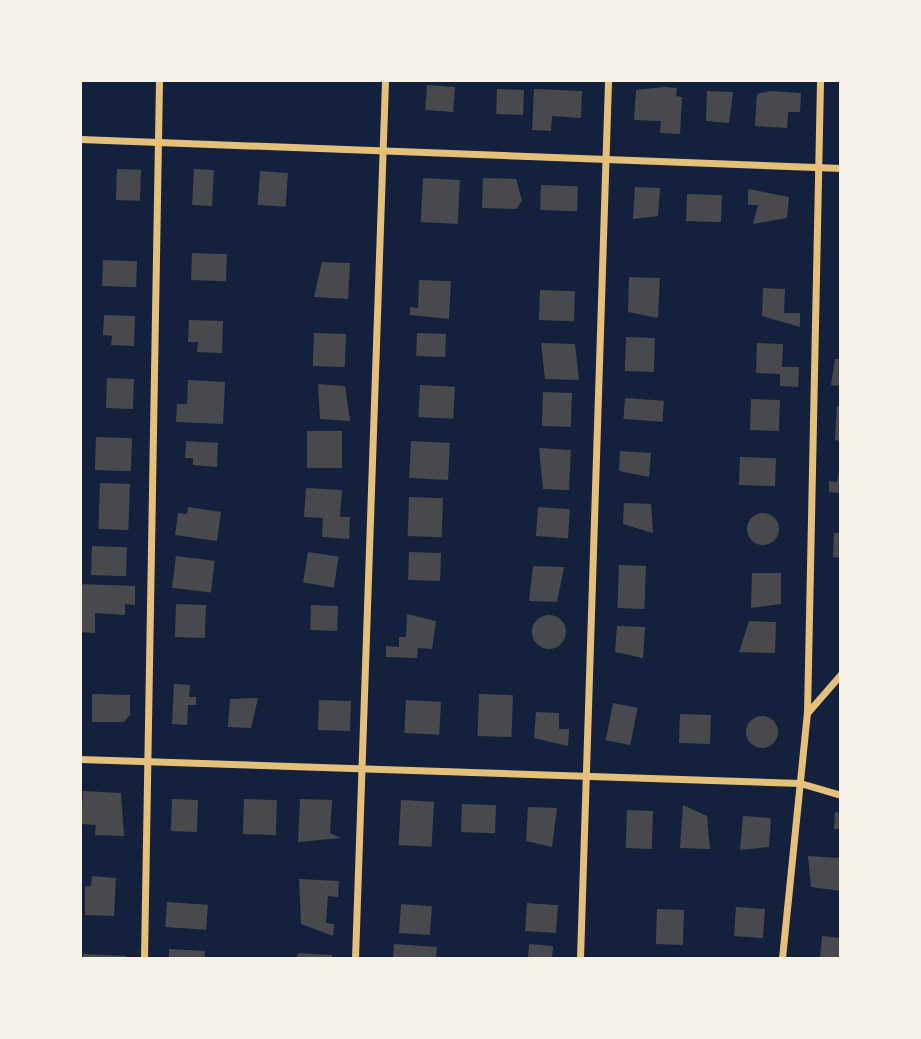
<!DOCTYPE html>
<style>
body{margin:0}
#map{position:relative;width:921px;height:1039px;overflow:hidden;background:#14213d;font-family:Lato,sans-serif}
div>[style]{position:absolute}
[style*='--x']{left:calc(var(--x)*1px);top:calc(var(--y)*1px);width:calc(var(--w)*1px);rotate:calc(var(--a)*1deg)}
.building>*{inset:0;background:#48494c;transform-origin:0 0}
.round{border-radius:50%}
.minor>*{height:7px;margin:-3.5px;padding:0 3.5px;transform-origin:3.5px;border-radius:3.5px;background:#e5c07b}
span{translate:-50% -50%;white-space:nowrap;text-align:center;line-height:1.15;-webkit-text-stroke:6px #f6f1e7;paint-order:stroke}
.frame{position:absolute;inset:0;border:82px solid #f6f1e7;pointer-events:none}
</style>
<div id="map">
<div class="building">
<div style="left:427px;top:85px;width:28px;height:25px;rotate:4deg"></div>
<div style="clip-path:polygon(664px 87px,677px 88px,676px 96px,682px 97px,680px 134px,660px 133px,661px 121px,634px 120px,636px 90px)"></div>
<div style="left:497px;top:89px;width:27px;height:25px;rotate:2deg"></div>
<div style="clip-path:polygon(534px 89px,582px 91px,581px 118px,552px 116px,551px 131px,532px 130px)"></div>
<div style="clip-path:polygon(707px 91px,733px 92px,729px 123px,706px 121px)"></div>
<div style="clip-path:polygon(769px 91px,801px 93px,800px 112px,788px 112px,787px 128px,755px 126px,757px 94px)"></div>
<div style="left:117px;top:169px;width:24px;height:31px;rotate:2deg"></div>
<div style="left:194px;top:169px;width:20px;height:36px;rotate:3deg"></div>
<div style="left:260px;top:171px;width:28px;height:34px;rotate:4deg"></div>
<div style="left:423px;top:178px;width:37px;height:44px;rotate:3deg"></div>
<div style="clip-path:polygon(483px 178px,516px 179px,522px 201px,516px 209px,482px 208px)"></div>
<div style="left:541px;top:185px;width:37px;height:25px;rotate:2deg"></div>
<div style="clip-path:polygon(635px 187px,660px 188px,658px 216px,633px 219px)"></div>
<div style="clip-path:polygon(748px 189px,789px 197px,787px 218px,753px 224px,758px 205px,748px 205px)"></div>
<div style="left:687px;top:194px;width:35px;height:27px;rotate:2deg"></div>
<div style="left:192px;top:253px;width:35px;height:27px;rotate:2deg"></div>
<div style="left:103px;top:260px;width:34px;height:26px;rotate:2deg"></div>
<div style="clip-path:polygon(322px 262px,350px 263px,348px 299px,314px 297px)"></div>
<div style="clip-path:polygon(629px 277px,660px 278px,658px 318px,628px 312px)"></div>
<div style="clip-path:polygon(419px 280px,451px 281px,449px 319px,410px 315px,410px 307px,418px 308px)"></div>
<div style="clip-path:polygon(763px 288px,785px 289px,784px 313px,800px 313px,800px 327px,762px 316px)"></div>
<div style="left:540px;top:290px;width:35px;height:30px;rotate:2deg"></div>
<div style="clip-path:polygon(104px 315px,135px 316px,134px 346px,111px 345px,112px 336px,103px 335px)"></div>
<div style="clip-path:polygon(189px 320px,223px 321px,222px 353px,197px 352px,198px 342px,188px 342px)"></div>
<div style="left:314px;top:333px;width:32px;height:33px;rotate:2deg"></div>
<div style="left:417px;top:333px;width:29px;height:23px;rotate:2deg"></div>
<div style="left:626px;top:337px;width:29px;height:34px;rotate:2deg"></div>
<div style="clip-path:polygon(541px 343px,575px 344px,579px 380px,545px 379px)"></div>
<div style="clip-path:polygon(757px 343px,783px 344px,782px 367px,799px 367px,798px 387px,780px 386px,780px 374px,756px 373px)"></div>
<div style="clip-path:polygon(835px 359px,841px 359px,841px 386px,831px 385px)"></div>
<div style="left:107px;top:378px;width:27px;height:30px;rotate:2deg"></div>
<div style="clip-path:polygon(188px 380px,225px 382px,223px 424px,176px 422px,177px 404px,187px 404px)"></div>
<div style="clip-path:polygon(318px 384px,345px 386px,350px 421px,320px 419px)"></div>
<div style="left:420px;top:385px;width:35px;height:32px;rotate:3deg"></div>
<div style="left:543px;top:392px;width:29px;height:34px;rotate:2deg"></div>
<div style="left:625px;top:398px;width:39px;height:21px;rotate:4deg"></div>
<div style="left:751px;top:399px;width:29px;height:31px;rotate:2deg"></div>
<div style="clip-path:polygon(837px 406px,841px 406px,841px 441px,835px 440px)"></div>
<div style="left:307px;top:431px;width:35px;height:37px"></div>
<div style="left:96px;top:437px;width:36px;height:33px;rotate:2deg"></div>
<div style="clip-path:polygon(186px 441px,218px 443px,217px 467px,193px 465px,193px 458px,185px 458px)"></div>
<div style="left:411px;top:441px;width:39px;height:37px;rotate:3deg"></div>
<div style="clip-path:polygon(539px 448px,571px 450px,569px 490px,543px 489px)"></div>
<div style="clip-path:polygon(620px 451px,651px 453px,649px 477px,619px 471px)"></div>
<div style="left:740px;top:457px;width:36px;height:28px;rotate:2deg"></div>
<div style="clip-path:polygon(841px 460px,841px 493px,829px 492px,829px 481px,837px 482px)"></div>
<div style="left:100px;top:483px;width:30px;height:46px;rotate:2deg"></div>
<div style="clip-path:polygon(306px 488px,342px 490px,340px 517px,350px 517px,349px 539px,322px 537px,323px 518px,304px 517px)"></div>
<div style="left:409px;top:497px;width:34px;height:39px;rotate:2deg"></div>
<div style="clip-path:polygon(624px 503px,651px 504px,653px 533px,623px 524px)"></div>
<div style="clip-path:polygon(188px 507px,221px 512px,217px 541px,175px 535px,178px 513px,187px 514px)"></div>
<div style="left:538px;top:507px;width:32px;height:29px;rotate:4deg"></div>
<div class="round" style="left:747px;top:513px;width:32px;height:32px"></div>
<div style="clip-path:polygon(834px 533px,841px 533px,841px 558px,833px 557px)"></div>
<div style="left:92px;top:546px;width:35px;height:29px;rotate:2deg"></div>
<div style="left:308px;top:552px;width:31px;height:31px;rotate:9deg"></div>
<div style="left:409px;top:552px;width:32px;height:28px;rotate:2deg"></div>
<div style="left:176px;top:556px;width:39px;height:32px;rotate:7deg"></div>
<div style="left:619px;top:565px;width:27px;height:43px;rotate:2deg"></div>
<div style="clip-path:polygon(533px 566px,564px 567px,557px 602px,529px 601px)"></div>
<div style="clip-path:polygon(752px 573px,781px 573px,781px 604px,751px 608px)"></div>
<div style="clip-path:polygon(80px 584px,135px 586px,135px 605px,125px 604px,125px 615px,95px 613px,95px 633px,80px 632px)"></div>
<div style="left:176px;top:604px;width:30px;height:33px;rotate:2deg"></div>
<div style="left:311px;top:605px;width:27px;height:25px;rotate:2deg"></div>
<div style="clip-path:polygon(407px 614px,436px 621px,432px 649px,418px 648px,417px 658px,386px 657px,386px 646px,399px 647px,399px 637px,406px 637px)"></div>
<div class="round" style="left:532px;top:615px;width:34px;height:34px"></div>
<div style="clip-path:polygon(749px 621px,776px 622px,775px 653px,739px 652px)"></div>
<div style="clip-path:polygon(617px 626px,645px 627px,643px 658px,615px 652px)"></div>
<div style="clip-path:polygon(174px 684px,190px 685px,189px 697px,196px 697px,196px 705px,188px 705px,187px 725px,172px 724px)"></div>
<div style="clip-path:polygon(92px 694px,130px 695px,130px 715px,124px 722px,92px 722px)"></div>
<div style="left:479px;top:694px;width:34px;height:42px;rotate:2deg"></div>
<div style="clip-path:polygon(258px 698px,251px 728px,228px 727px,230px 699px)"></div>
<div style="left:319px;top:700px;width:32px;height:30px;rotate:2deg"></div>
<div style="left:406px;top:700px;width:35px;height:33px;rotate:3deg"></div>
<div style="left:613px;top:703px;width:25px;height:38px;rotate:11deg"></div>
<div style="clip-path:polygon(536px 712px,559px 713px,559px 729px,569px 729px,568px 746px,534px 738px)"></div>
<div style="left:680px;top:714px;width:31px;height:29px;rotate:2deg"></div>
<div class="round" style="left:746px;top:716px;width:32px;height:32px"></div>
<div style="clip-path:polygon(83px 791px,121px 793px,124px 836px,95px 835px,96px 825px,81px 824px)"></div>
<div style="left:172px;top:799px;width:26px;height:32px;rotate:2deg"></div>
<div style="left:244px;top:799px;width:33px;height:35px;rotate:2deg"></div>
<div style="clip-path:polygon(300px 799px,332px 800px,330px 833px,341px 838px,298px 842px)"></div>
<div style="left:401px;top:800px;width:33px;height:45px;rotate:3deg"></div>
<div style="left:462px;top:804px;width:34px;height:28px;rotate:2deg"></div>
<div style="clip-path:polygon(683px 805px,707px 816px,710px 849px,680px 848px)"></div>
<div style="clip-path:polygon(528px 807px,557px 808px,552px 847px,526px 841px)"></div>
<div style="left:627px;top:810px;width:26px;height:38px;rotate:2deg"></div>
<div style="clip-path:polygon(835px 812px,841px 813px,841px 829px,834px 829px)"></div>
<div style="clip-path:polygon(743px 816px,771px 818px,769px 847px,740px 850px)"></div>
<div style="clip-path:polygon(808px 856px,841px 858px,841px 891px,811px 887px)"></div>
<div style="clip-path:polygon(92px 876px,116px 878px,114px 916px,85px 915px,85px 886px,91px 886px)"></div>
<div style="clip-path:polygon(299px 879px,339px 881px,338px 897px,328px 896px,326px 923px,334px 924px,333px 936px,301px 924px)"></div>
<div style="left:167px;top:902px;width:41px;height:25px;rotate:4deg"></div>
<div style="left:527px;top:903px;width:31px;height:28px;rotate:4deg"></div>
<div style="left:401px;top:904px;width:31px;height:29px;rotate:4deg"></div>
<div style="left:736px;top:907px;width:29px;height:29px;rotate:4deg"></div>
<div style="left:657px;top:909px;width:27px;height:35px;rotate:2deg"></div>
<div style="clip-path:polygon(822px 936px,841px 938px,841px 958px,820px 958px)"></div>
<div style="clip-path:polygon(394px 944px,437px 947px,436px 958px,393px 958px)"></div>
<div style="clip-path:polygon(529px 944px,553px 946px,552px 958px,528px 958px)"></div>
<div style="clip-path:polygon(169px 949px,205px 951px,204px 958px,169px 958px)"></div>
<div style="clip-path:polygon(298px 953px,332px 955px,332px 958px,297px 958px)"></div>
<div style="clip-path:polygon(83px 954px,126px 956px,126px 958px,83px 958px)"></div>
</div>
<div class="minor">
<div style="--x:80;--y:139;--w:762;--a:2.18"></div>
<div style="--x:807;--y:713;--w:52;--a:-48.9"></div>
<div style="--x:80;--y:759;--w:720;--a:1.91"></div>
<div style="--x:800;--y:783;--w:43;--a:16.3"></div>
<div style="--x:144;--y:958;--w:878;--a:-89.02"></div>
<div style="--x:355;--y:958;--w:879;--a:-88.04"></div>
<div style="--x:580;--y:958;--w:878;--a:-88.17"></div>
<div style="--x:782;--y:958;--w:246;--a:-84.2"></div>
<div style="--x:807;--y:713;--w:633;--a:-88.82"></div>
</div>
<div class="frame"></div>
</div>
